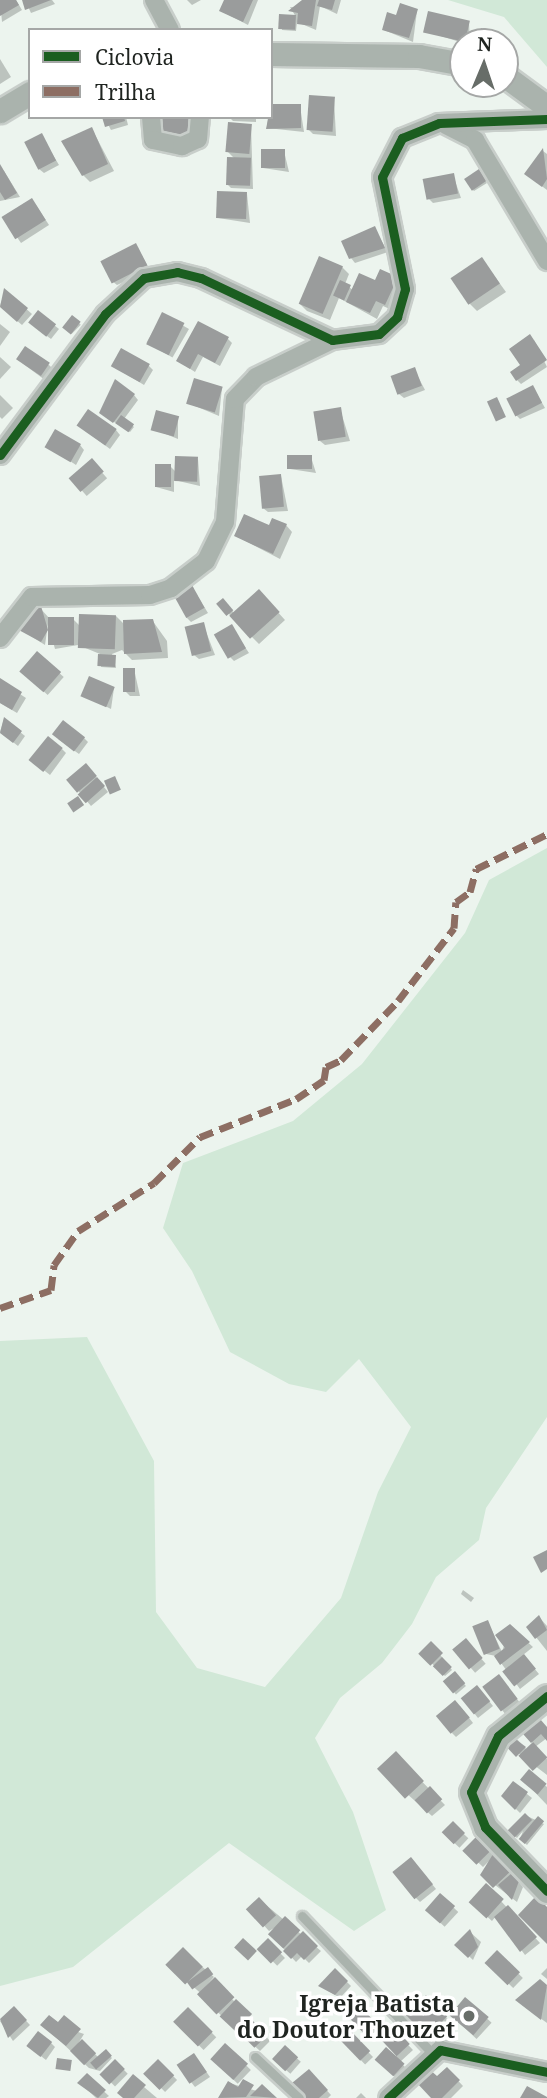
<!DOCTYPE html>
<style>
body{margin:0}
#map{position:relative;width:547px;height:2098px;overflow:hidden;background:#ecf4ee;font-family:"Noto Serif",serif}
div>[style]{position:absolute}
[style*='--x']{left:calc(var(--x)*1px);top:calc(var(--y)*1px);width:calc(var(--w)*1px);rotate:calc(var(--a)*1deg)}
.green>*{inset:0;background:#d1e8d7}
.shadow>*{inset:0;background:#0003;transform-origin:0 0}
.building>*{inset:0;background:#9a9c9c;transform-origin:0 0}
.roads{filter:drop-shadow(2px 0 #c8ceca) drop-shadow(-2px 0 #c8ceca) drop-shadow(0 2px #c8ceca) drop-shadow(0 -2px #c8ceca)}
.service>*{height:9px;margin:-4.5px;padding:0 4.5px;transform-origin:4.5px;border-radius:4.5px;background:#aab3ad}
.minor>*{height:18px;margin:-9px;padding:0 9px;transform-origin:9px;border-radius:9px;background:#aab3ad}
.tertiary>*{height:23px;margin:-11.5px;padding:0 11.5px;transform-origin:11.5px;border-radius:11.5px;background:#aab3ad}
.quiet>*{height:7px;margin-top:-3.5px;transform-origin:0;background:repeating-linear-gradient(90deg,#8d6e63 0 14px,transparent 0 21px)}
.cycleway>*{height:9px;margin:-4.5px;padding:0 4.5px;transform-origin:4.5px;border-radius:4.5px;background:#1b5e20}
.dots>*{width:19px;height:19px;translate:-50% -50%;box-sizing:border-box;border:4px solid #fff;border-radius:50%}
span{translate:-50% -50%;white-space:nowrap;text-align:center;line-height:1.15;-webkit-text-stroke:7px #fff;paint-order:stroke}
.poi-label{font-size:23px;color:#1f2420;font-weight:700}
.right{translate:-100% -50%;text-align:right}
.legend{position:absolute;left:28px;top:28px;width:245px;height:91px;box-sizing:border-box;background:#fff;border:2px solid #a5a7a6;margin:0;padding:9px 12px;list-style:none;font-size:21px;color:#1f2420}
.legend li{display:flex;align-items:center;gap:14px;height:35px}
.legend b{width:35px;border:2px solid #a5a7a6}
.north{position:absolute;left:449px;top:28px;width:70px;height:70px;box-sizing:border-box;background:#fff;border:2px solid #a5a7a6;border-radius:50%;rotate:2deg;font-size:19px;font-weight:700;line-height:28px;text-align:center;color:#1f2420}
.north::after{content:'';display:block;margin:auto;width:24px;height:32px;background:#676d68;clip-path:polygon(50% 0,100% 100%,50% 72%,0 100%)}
</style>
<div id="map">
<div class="green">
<div style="clip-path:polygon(448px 0,547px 0,547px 67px,504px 17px)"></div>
<div style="clip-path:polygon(547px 848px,547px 1417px,486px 1508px,479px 1540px,436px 1577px,412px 1624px,382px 1663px,340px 1698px,315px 1738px,353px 1812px,386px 1910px,354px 1931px,229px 1843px,73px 1967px,0 1986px,0 1341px,87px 1337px,154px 1461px,156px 1612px,197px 1668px,265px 1687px,341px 1598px,378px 1492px,411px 1427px,359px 1359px,326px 1392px,289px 1384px,230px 1352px,192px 1271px,163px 1228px,183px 1163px,293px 1121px,362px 1064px,465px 933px,489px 880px)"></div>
</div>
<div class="shadow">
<div style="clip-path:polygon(0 0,16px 0,22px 10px,2px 22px)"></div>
<div style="clip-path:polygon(25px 0,52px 0,55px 4px,31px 13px)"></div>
<div style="clip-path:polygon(187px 0,201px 0,192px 5px)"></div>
<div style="clip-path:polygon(226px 0,258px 0,248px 25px,221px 11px)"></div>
<div style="clip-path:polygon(304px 0,341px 0,337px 14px,320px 6px,316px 30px,297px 22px,296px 31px,282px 30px,281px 16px,296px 17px,290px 7px,303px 8px)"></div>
<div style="clip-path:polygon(417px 11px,413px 42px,384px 30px,397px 17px)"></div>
<div style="clip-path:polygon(469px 23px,470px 42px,463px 43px,425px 31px)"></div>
<div style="clip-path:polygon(0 59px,11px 77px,0 84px)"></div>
<div style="clip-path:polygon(334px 99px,336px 136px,313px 134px,309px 130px)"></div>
<div style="clip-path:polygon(300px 106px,304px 132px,267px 128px,268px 117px)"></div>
<div style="clip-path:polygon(104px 117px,126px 117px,128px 125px,111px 130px)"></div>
<div style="clip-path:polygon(229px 117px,256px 117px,256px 122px,233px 121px)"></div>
<div style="clip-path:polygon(251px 126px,253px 189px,231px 188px,227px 184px,235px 159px,228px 152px)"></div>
<div style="clip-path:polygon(92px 129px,114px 171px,90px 182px,83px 175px)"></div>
<div style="clip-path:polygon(41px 135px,59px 165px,44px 173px,39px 169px)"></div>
<div style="clip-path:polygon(284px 151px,289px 172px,263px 168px)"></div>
<div style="clip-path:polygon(543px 151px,547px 154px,547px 190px,531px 178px)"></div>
<div style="clip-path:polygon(0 167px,4px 171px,20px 197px,0 201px)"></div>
<div style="clip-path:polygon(480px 173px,487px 183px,474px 191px,473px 190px)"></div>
<div style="clip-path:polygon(453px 175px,461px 198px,433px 203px,429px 199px)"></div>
<div style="clip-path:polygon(247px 194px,250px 223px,218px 218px)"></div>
<div style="clip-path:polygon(36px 205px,49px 225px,21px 243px,4px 218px)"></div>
<div style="clip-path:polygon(374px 228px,388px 252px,355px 263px,351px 258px)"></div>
<div style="clip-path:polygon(136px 245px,150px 270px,117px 285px,112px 281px)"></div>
<div style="clip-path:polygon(482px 259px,506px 292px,477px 311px,470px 304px)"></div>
<div style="clip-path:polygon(342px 267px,349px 274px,345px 284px,353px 290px,376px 283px,381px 271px,404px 285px,392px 310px,383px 306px,377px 319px,339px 298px,330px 320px,307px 311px,300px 304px)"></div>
<div style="clip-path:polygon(5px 290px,32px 314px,22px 325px,0 306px)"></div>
<div style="left:163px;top:314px;width:30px;height:33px;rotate:30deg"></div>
<div style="left:73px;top:317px;width:11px;height:13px;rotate:45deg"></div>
<div style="clip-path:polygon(0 324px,10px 332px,0 346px)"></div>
<div style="clip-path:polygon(54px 325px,59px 329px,51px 339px,35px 327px)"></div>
<div style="clip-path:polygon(228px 339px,232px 343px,220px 366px,203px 357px,195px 372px,178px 361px)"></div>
<div style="clip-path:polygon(534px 340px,547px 367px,521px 384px,517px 380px)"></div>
<div style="clip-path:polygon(0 357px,11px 367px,0 379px)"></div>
<div style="clip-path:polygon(22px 363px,49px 365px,53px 369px,45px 380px)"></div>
<div style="clip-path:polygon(113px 366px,149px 366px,153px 370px,144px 385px)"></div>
<div style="clip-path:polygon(414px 369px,425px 390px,404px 398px,399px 394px)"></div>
<div style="clip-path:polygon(533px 387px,545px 408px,520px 419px,516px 415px)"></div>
<div style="clip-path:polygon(222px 388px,219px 416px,188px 403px)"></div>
<div style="clip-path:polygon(0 395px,13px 408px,2px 419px,0 417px)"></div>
<div style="clip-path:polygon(134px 395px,138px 400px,124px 419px,134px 427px,130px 432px,106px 417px)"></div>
<div style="clip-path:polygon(340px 409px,350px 441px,325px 445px,320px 441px)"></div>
<div style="clip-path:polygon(178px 417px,178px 439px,153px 429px)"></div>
<div style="clip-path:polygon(83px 429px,116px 430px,120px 435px,110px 449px)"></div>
<div style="clip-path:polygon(80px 445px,84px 450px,76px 465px,47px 446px)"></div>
<div style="clip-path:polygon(311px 457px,316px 473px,290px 469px)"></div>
<div style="clip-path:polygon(198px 459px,200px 486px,174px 480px,174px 492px,156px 487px,170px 466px,175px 471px)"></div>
<div style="left:92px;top:461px;width:23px;height:27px;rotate:49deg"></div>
<div style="clip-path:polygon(281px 476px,288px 511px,268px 512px,263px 508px)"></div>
<div style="clip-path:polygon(286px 525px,292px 532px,280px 559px,236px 536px)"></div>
<div style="clip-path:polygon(192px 587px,208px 613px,191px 622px,186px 617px)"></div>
<div style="clip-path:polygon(265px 598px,285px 620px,259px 644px,219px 604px,223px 600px,234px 613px)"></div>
<div style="clip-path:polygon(40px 608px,50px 619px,73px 619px,80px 626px,116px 616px,125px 625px,152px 620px,167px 641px,168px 658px,132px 660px,122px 650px,112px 654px,116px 668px,101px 667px,100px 654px,78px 645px,55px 649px,48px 624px,45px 645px,18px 628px)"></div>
<div style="clip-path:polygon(203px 624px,215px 655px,199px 659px,194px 655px)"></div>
<div style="clip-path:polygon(231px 626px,249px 653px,234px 661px,230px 657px)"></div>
<div style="left:37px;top:653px;width:36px;height:24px;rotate:42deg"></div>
<div style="clip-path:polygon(134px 669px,140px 696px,130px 696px,126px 692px)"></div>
<div style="clip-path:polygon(0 681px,26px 698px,17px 713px,0 703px)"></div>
<div style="clip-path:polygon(114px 688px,111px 709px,83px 695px)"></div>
<div style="clip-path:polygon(4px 719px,25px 736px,18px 746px,0 732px)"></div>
<div style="clip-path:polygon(84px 738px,88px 742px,79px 754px,58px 739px)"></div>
<div style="clip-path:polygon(62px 749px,66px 753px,50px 775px,36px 764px)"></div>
<div style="clip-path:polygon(90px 770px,108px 792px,91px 806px,69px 780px)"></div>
<div style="clip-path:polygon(463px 1590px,474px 1598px,471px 1602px,461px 1594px)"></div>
<div style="clip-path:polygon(539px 1617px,547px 1626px,547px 1651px,528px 1627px)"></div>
<div style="clip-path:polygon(488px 1622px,502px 1652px,510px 1626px,533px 1647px,523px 1655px,539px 1674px,520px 1689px,496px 1656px,486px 1654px)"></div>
<div style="left:466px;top:1641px;width:30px;height:14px;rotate:49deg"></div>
<div style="clip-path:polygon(431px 1643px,452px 1670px,445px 1676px,421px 1653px)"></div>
<div style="left:455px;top:1673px;width:17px;height:13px;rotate:50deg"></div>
<div style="clip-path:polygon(503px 1681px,521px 1704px,506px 1715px,502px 1710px)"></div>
<div style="clip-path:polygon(481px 1691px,493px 1706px,478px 1718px,474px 1713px)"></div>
<div style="clip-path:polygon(460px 1706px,473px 1723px,456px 1737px,452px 1733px)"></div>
<div style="clip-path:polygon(519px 1727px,547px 1729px,547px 1738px,535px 1747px,547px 1759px,547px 1775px,505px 1743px,516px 1738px,527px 1750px,534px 1744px)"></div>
<div style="clip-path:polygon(395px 1754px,445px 1805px,432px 1816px,379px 1769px)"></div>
<div style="clip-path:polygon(530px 1772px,547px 1787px,547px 1805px,527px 1784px)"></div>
<div style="clip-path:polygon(513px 1783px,532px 1798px,520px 1813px,503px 1796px)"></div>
<div style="clip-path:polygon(525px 1815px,544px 1824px,527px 1845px,520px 1839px,523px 1831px,517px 1838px,509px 1831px)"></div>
<div style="left:453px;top:1824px;width:21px;height:13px;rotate:43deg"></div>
<div style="clip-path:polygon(480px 1836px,523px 1887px,517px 1902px,482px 1875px,489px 1861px,483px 1867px,466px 1851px)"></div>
<div style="clip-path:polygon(415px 1863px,436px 1889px,420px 1902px,416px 1898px)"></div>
<div style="clip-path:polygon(486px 1885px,540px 1943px,525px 1955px,496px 1916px,492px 1921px,471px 1902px)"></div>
<div style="left:440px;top:1895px;width:25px;height:20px;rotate:43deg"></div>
<div style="clip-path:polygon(259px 1899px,321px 1951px,309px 1963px,302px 1956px,296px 1962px,270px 1934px,278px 1926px,269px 1931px,249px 1909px)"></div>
<div style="clip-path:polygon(470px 1932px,481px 1942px,473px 1960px,457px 1945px)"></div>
<div style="left:268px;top:1941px;width:24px;height:11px;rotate:45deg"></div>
<div style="left:183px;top:1950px;width:41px;height:21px;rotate:41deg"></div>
<div style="left:497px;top:1953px;width:36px;height:14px;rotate:44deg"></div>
<div style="clip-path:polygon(547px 1968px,547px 1979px,541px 1974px)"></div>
<div style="clip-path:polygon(335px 1970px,351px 1986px,340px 1998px,320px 1986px)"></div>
<div style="clip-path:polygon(215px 1980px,270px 2041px,260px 2051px,199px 1995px)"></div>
<div style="clip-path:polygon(540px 1981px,547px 1987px,547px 2023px,522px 2005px)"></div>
<div style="left:426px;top:1997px;width:34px;height:27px;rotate:45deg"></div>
<div style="left:466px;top:1999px;width:35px;height:22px;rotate:43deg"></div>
<div style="clip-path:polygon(14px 2008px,30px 2025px,13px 2041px,0 2021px)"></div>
<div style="left:188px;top:2009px;width:40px;height:18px;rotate:45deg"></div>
<div style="left:361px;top:2009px;width:26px;height:13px;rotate:47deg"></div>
<div style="clip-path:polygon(58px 2025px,84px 2034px,76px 2047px,82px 2041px,99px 2058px,106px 2052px,112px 2058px,100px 2071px,89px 2068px,47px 2029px)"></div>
<div style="clip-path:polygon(392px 2028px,413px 2050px,400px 2062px,408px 2070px,398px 2080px,376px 2059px,397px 2056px,382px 2038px)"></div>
<div style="left:348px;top:2031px;width:36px;height:11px;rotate:46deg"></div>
<div style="clip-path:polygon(51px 2043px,55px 2047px,46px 2060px,33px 2050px)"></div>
<div style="left:225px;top:2045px;width:36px;height:19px;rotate:44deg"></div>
<div style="left:285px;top:2048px;width:21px;height:16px;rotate:41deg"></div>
<div style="clip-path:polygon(198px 2060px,210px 2077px,195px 2087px,191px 2082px)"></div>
<div style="left:115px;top:2061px;width:18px;height:18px;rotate:45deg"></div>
<div style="left:158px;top:2061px;width:27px;height:17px;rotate:45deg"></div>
<div style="clip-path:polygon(447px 2069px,463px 2086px,451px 2098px,434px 2098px)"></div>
<div style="clip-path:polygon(313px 2075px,331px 2095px,328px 2098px,308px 2098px)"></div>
<div style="clip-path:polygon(87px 2076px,109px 2096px,106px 2098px,96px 2098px,80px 2083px)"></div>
<div style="clip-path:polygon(229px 2083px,257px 2091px,262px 2086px,275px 2098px,220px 2098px)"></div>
<div style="clip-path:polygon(144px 2087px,157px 2098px,125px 2098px)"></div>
<div style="clip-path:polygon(361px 2093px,366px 2098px,356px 2098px)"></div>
</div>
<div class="building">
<div style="clip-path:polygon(0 0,16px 0,19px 5px,0 16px)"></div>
<div style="clip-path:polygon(22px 0,51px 0,25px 10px)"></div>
<div style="clip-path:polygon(224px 0,253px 0,243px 22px,219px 11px)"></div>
<div style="clip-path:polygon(302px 0,316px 0,312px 26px,297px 24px,298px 13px,288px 11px)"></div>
<div style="clip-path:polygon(319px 0,335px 0,332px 10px,317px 6px)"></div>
<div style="clip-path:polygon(400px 3px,418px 9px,409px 38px,382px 30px,387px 12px,396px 15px)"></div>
<div style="left:428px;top:11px;width:43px;height:22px;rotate:13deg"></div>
<div style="left:279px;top:14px;width:17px;height:15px;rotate:3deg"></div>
<div style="clip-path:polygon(481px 28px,497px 34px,494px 42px,476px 42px)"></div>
<div style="left:309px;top:95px;width:26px;height:35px;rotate:4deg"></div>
<div style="clip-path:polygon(271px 104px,301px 104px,301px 128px,266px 129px)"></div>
<div style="clip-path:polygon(102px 117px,124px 117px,125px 121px,105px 127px)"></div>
<div style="left:162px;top:117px;width:29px;height:20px"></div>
<div style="left:228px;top:122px;width:24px;height:30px;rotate:5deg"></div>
<div style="clip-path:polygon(92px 127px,108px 164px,82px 176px,61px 141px)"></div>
<div style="left:42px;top:133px;width:31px;height:20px;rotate:63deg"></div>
<div style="clip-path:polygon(543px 148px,547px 179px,542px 187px,524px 174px)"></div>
<div style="left:261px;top:149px;width:24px;height:19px"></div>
<div style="left:227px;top:157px;width:24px;height:28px;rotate:2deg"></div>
<div style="clip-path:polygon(0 164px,17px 193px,5px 200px,0 192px)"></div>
<div style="left:479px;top:169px;width:14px;height:18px;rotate:56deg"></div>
<div style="left:454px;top:173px;width:21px;height:32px;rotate:79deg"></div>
<div style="left:217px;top:191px;width:30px;height:27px;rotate:2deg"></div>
<div style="left:32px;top:198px;width:26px;height:36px;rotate:58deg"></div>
<div style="clip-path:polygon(375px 226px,385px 248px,349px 259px,341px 241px)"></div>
<div style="left:136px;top:243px;width:25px;height:40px;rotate:63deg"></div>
<div style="left:319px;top:256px;width:26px;height:52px;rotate:23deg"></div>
<div style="left:482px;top:257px;width:32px;height:38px;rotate:56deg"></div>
<div style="clip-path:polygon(380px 269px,398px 277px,385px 305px,376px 301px,370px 313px,346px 302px,359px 273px,375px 280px)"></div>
<div style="left:340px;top:280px;width:12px;height:17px;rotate:24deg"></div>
<div style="clip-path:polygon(4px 288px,28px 308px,17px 322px,0 307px)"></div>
<div style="left:38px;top:310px;width:23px;height:16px;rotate:38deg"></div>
<div style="left:162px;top:312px;width:25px;height:36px;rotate:26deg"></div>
<div style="left:72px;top:315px;width:11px;height:16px;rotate:38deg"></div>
<div style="clip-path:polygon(198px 321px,229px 337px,215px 363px,198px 354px,190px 369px,176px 361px)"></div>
<div style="clip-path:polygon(530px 334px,547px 360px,516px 381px,510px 372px,520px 365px,509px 349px)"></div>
<div style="left:25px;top:346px;width:30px;height:16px;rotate:34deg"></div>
<div style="left:121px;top:348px;width:33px;height:21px;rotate:29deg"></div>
<div style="left:415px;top:367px;width:20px;height:26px;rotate:70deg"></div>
<div style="left:194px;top:378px;width:30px;height:27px;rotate:17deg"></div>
<div style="clip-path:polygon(115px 379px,135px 394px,113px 423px,99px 413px)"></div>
<div style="left:533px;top:385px;width:20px;height:30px;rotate:63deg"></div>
<div style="left:497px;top:397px;width:22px;height:11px;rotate:66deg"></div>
<div style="left:341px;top:407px;width:30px;height:28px;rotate:81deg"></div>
<div style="left:88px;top:409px;width:35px;height:20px;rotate:35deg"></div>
<div style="left:156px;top:410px;width:24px;height:21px;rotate:15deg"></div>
<div style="left:121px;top:415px;width:16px;height:10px;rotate:35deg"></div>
<div style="left:55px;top:429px;width:30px;height:21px;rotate:30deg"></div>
<div style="left:312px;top:455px;width:14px;height:25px;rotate:90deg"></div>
<div style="left:175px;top:456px;width:23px;height:25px;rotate:2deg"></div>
<div style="left:92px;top:458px;width:18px;height:31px;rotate:49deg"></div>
<div style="left:155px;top:464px;width:16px;height:23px"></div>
<div style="left:281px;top:474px;width:33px;height:22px;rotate:85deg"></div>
<div style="clip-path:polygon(244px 514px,269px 525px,272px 518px,287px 524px,273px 554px,234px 536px)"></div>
<div style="left:192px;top:585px;width:26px;height:21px;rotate:61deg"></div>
<div style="left:259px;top:589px;width:31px;height:40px;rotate:48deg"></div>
<div style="left:223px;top:598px;width:16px;height:9px;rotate:50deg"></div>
<div style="clip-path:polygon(41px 606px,48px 630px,41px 642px,15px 628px)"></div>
<div style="left:79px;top:614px;width:37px;height:34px;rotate:2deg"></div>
<div style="left:48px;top:617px;width:26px;height:28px"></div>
<div style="clip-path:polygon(153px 619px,162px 652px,124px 654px,123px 620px)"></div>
<div style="left:204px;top:622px;width:30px;height:20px;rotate:76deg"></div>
<div style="left:232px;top:624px;width:28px;height:21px;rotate:60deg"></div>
<div style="left:37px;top:651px;width:32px;height:27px;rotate:41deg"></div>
<div style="left:98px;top:654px;width:18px;height:12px;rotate:3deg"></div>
<div style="left:123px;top:668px;width:12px;height:24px"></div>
<div style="left:89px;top:676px;width:28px;height:22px;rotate:23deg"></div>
<div style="clip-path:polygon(0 678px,22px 692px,12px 710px,0 703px)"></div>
<div style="clip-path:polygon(4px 717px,22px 731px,13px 743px,0 733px)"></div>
<div style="left:63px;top:720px;width:28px;height:18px;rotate:38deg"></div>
<div style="left:48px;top:736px;width:19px;height:31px;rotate:39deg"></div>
<div style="left:86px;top:763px;width:17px;height:26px;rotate:50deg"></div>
<div style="left:115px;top:776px;width:15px;height:12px;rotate:67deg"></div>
<div style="left:97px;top:777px;width:12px;height:26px;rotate:48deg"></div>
<div style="left:78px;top:796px;width:11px;height:13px;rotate:56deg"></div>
<div style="clip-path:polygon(547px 1550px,547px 1569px,541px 1573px,533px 1557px)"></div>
<div style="clip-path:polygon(539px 1615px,547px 1630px,535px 1639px,526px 1627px)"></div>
<div style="left:488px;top:1620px;width:31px;height:17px;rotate:68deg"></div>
<div style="clip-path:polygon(510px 1624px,530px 1642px,500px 1665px,494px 1656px,505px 1648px,495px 1635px)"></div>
<div style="left:466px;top:1638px;width:26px;height:18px;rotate:50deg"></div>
<div style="left:431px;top:1641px;width:17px;height:18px;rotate:45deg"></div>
<div style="left:524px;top:1654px;width:19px;height:28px;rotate:51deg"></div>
<div style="left:442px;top:1657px;width:14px;height:13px;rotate:45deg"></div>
<div style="left:455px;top:1671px;width:16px;height:16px;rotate:50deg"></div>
<div style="left:499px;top:1674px;width:31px;height:21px;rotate:53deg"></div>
<div style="left:477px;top:1685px;width:21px;height:21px;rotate:51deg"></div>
<div style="left:455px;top:1700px;width:23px;height:25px;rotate:50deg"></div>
<div style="clip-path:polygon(533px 1711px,547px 1727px,547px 1741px,541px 1734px,531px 1743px,516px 1726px)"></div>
<div style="clip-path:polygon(510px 1735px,526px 1747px,516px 1757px,502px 1742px)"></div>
<div style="left:533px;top:1742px;width:21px;height:20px;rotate:47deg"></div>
<div style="left:396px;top:1751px;width:41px;height:26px;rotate:47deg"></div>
<div style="left:529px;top:1769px;width:23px;height:14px;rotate:40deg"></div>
<div style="clip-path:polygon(513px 1781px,528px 1792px,515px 1810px,501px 1796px)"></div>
<div style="left:430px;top:1786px;width:18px;height:21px;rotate:47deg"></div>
<div style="left:525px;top:1813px;width:10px;height:25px;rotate:45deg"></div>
<div style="left:538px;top:1816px;width:8px;height:30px;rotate:40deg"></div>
<div style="left:453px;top:1821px;width:17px;height:16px;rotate:45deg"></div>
<div style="left:480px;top:1833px;width:20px;height:25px;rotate:45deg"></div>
<div style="clip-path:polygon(495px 1851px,513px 1869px,493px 1888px,480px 1875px)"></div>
<div style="left:411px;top:1857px;width:35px;height:24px;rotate:51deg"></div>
<div style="clip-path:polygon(512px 1873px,519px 1881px,512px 1900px,498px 1885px)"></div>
<div style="left:486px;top:1883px;width:24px;height:26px;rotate:42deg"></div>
<div style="left:440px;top:1893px;width:20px;height:23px;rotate:41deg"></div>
<div style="clip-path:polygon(536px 1896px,547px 1907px,547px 1944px,518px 1915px)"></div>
<div style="left:259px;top:1897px;width:25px;height:18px;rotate:47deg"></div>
<div style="clip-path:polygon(508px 1905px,537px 1937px,520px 1952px,494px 1917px)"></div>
<div style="left:285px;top:1916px;width:21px;height:25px;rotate:43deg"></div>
<div style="clip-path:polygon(470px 1929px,478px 1947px,468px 1958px,454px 1945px)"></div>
<div style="clip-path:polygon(303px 1931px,318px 1946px,304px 1960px,297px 1953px,291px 1959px,283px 1951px)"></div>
<div style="left:243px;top:1938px;width:19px;height:13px;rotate:43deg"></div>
<div style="left:268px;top:1938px;width:20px;height:16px;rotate:45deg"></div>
<div style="left:183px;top:1947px;width:28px;height:25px;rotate:45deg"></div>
<div style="left:497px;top:1950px;width:32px;height:18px;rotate:44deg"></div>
<div style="left:208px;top:1967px;width:9px;height:26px;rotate:54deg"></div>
<div style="clip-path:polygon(335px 1968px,348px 1981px,335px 1995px,318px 1986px)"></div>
<div style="left:215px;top:1977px;width:28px;height:25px;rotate:46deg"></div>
<div style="clip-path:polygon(540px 1979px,547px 1985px,541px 2020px,515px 2000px)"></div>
<div style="left:426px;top:1995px;width:30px;height:30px;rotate:45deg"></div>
<div style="left:465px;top:1997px;width:31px;height:24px;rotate:40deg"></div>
<div style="left:236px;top:1999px;width:22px;height:24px;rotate:43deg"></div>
<div style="clip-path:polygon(14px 2006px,27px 2020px,8px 2038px,0 2019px)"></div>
<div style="left:188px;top:2007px;width:35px;height:21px;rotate:45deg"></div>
<div style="left:361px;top:2007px;width:22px;height:16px;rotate:47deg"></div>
<div style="clip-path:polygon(49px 2015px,58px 2022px,64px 2015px,81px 2029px,66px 2046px,40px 2025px)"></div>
<div style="left:253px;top:2021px;width:20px;height:18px;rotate:45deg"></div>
<div style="left:392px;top:2025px;width:26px;height:18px;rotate:47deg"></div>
<div style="left:348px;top:2028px;width:32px;height:14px;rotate:46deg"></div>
<div style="left:38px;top:2031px;width:18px;height:19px;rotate:38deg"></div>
<div style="left:82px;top:2039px;width:20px;height:17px;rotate:45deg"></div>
<div style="left:225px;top:2043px;width:31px;height:22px;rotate:42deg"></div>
<div style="left:285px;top:2045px;width:18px;height:19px;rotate:43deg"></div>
<div style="left:386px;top:2047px;width:25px;height:17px;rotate:42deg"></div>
<div style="left:106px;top:2049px;width:9px;height:21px;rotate:49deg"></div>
<div style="left:194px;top:2053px;width:23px;height:21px;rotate:56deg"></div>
<div style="left:57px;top:2058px;width:15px;height:11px;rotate:8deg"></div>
<div style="left:115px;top:2059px;width:14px;height:22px;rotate:45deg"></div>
<div style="left:158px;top:2059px;width:23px;height:21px;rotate:45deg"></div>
<div style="clip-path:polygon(447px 2067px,460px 2080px,442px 2098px,431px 2098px,416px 2082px,429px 2069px,437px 2076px)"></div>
<div style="clip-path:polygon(309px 2069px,328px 2090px,319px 2098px,306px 2098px,292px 2083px)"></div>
<div style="clip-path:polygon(87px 2073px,106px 2090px,98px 2098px,77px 2083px)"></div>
<div style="clip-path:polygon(133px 2074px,146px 2085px,134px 2098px,123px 2098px,117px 2093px)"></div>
<div style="clip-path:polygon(243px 2079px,254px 2085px,246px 2097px,218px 2098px,228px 2081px,238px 2087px)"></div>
<div style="clip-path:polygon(262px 2084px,277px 2098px,250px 2096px)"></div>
<div style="clip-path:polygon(527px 2086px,547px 2097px,547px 2098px,520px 2098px)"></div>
</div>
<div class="roads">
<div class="service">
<div style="--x:302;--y:1916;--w:189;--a:46.5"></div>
<div style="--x:255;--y:2057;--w:60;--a:43"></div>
</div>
<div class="minor">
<div style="--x:154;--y:0;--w:34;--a:62"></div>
<div style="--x:151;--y:117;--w:23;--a:85"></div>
<div style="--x:153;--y:140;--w:30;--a:12"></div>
<div style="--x:182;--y:146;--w:17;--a:-24"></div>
<div style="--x:198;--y:139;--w:22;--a:-85"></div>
<div style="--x:446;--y:125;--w:33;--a:27"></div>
<div style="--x:475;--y:140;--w:141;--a:59.2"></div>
<div style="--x:0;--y:455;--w:176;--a:-53.3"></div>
<div style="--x:105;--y:314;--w:53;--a:-42.7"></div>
<div style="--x:144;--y:278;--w:34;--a:-10"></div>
<div style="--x:177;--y:272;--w:25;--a:14"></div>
<div style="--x:201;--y:278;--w:145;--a:25.3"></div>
<div style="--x:332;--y:340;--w:47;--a:-7.3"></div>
<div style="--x:379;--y:334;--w:25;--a:-43"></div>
<div style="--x:397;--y:317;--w:29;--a:-74"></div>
<div style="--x:405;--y:289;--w:114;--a:-101.6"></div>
<div style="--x:382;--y:177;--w:44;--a:-62.9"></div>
<div style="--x:402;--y:138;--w:40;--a:-22"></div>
<div style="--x:439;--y:123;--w:108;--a:-2.1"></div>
<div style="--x:0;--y:638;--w:52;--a:-52"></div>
<div style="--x:32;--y:597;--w:118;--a:-1"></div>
<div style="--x:150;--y:595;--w:22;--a:-18"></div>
<div style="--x:171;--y:588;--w:44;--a:-37.6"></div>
<div style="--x:206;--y:561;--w:43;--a:-64"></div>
<div style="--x:225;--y:522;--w:123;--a:-85.4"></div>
<div style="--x:235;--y:399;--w:30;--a:-46"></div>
<div style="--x:256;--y:377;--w:85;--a:-26"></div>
<div style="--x:388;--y:2098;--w:71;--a:-42.7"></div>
<div style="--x:440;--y:2050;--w:109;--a:11.6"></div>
</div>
<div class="tertiary">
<div style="--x:271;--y:54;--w:148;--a:0.8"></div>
<div style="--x:419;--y:56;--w:45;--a:10.3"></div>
<div style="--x:505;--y:76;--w:52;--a:36.4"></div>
<div style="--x:0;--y:111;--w:35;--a:-31"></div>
<div style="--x:547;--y:1696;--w:63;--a:140.8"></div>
<div style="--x:498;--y:1736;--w:62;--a:115.7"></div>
<div style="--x:471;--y:1792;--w:38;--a:68"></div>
<div style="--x:485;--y:1827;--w:89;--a:45.9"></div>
</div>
</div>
<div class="quiet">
<div style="--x:0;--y:1308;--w:54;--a:-19.4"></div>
<div style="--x:51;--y:1290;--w:25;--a:-83"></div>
<div style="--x:54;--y:1265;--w:42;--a:-54.8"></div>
<div style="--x:78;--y:1231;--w:90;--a:-32.3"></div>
<div style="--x:154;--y:1183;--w:65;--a:-45"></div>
<div style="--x:200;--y:1137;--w:103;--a:-21.6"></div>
<div style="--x:296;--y:1099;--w:34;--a:-34"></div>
<div style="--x:324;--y:1080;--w:13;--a:-81"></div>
<div style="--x:326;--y:1067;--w:17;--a:-25"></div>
<div style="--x:341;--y:1060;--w:82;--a:-46"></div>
<div style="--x:398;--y:1001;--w:92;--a:-52.5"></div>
<div style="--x:454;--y:928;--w:26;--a:-86"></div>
<div style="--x:456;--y:902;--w:17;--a:-36"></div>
<div style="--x:470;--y:892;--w:24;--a:-75"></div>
<div style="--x:476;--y:869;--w:79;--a:-26.2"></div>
</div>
<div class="cycleway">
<div style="--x:0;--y:455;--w:176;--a:-53.3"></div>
<div style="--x:105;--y:314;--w:53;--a:-42.7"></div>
<div style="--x:144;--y:278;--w:34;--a:-10"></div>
<div style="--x:177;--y:272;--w:25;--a:14"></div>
<div style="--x:201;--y:278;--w:145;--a:25.3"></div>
<div style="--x:332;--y:340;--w:47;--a:-7.3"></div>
<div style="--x:379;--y:334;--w:25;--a:-43"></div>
<div style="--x:397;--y:317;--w:29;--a:-74"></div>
<div style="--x:405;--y:289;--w:114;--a:-101.6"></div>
<div style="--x:382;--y:177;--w:44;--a:-62.9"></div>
<div style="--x:402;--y:138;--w:40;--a:-22"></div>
<div style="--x:439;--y:123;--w:108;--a:-2.1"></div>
<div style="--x:547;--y:1696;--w:63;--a:140.8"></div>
<div style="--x:498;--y:1736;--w:62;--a:115.7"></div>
<div style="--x:471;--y:1792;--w:38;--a:68"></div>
<div style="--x:485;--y:1827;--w:89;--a:45.9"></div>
<div style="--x:388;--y:2098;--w:71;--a:-42.7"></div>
<div style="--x:440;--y:2050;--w:109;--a:11.6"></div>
</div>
<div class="dots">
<div style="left:469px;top:2016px;background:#676d68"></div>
</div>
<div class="poi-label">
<span class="right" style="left:455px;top:2016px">Igreja Batista<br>do Doutor Thouzet</span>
</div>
<ul class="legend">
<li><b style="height:9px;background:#1b5e20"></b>Ciclovia</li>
<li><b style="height:9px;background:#8d6e63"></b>Trilha</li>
</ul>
<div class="north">N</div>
</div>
